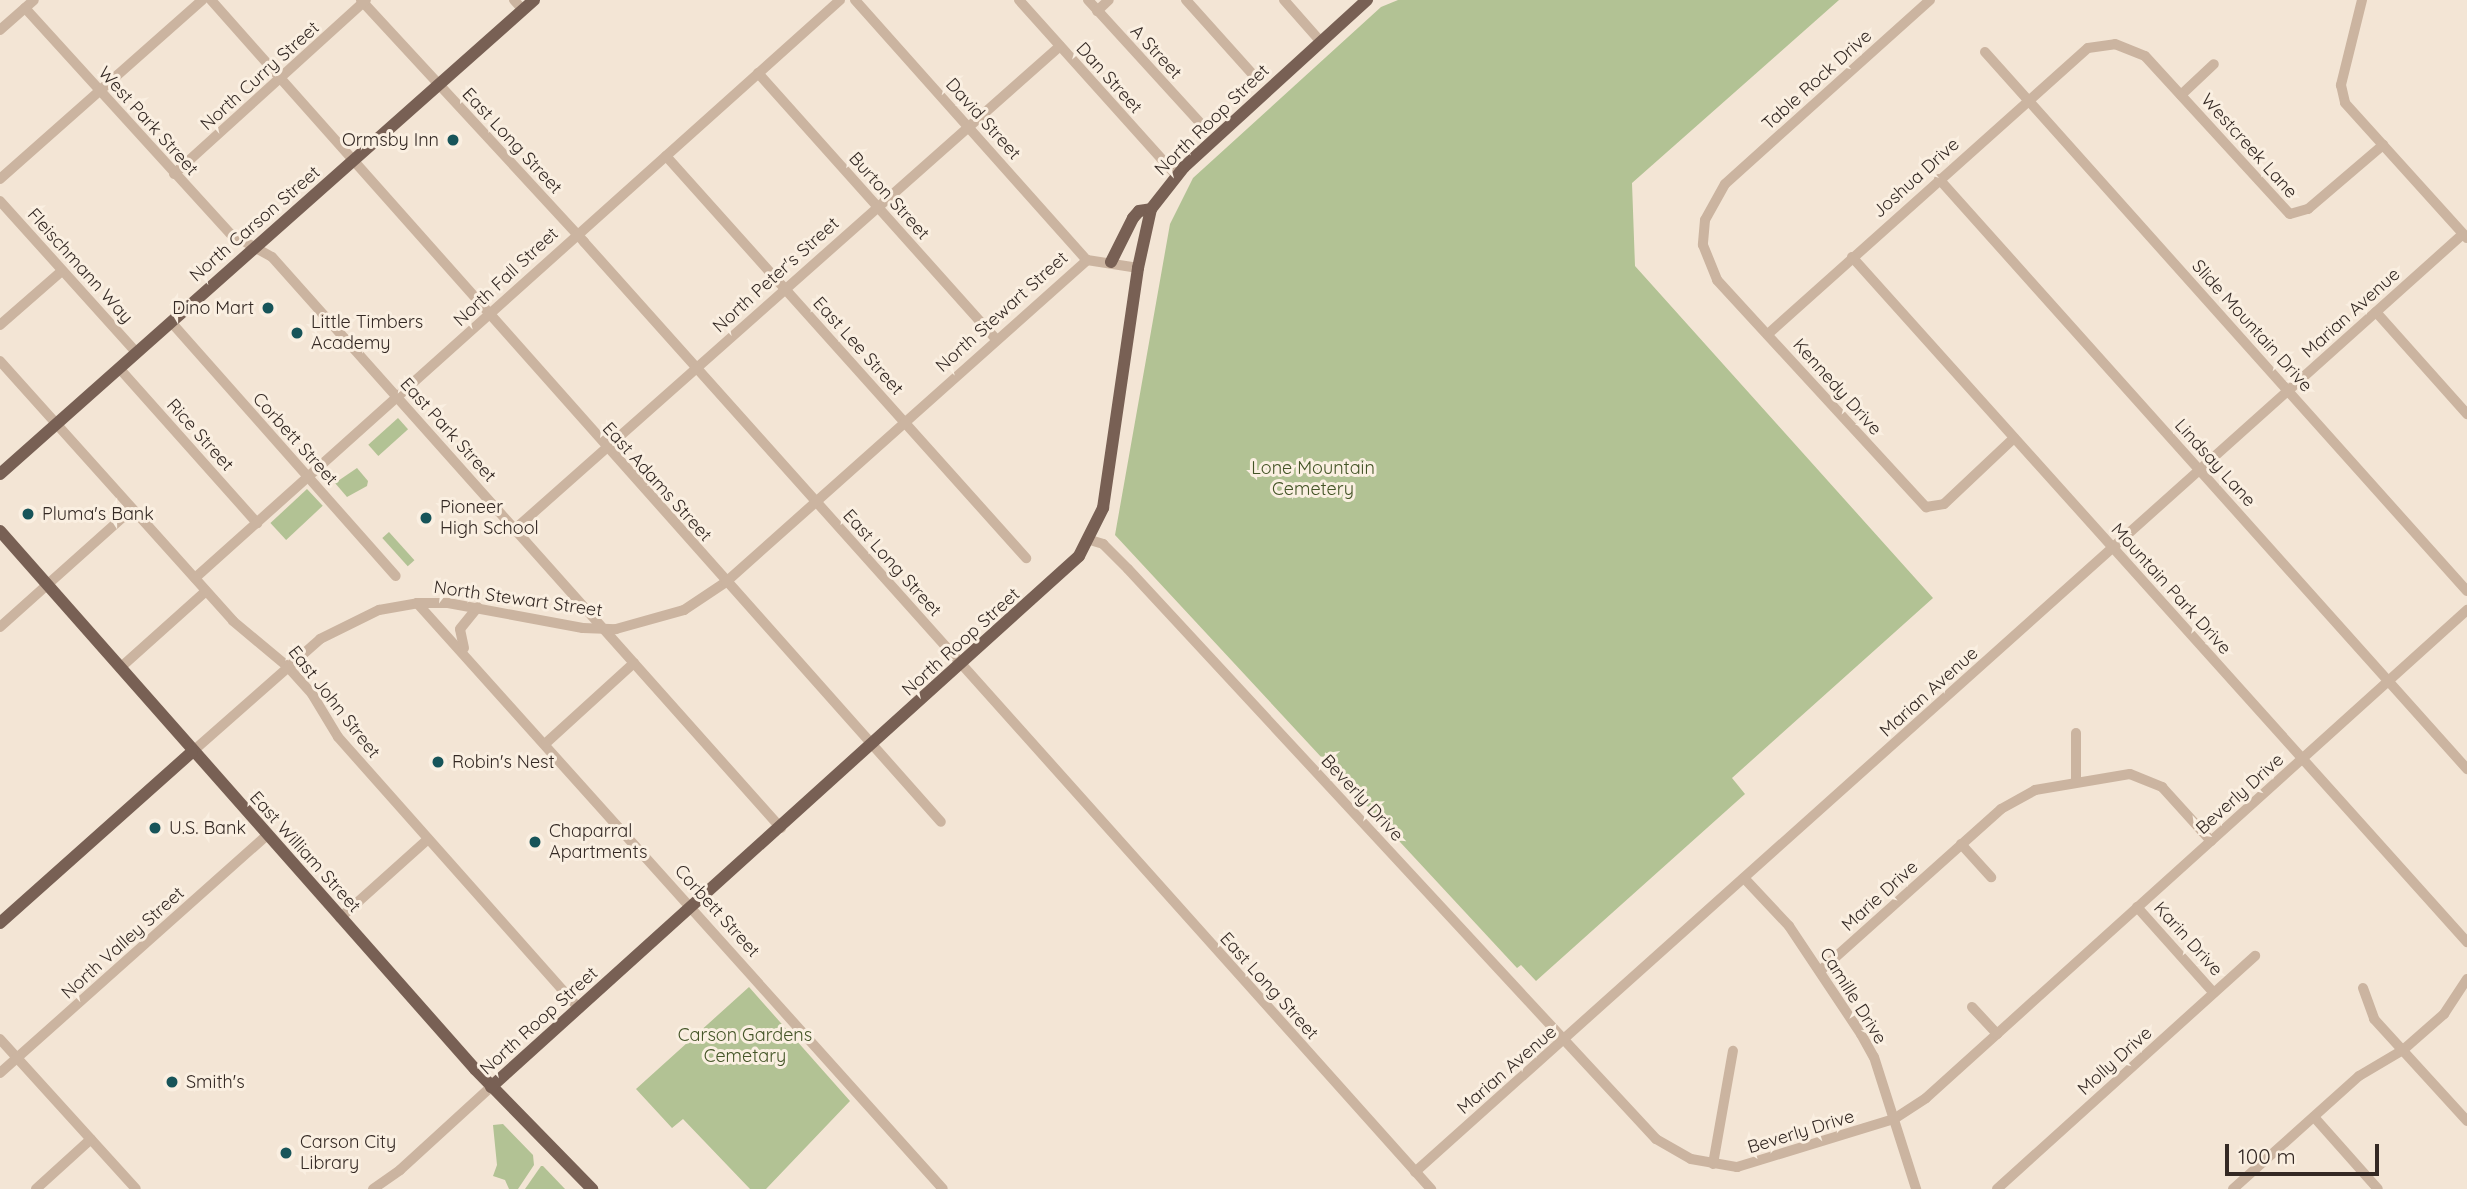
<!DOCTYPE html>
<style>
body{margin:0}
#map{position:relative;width:2467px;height:1189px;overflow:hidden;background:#f3e5d5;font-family:Quicksand,sans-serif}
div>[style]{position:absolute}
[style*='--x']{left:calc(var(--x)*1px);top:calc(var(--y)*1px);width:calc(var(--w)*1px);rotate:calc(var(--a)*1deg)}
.green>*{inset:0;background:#b2c294;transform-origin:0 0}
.minor>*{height:10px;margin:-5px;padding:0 5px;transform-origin:5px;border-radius:5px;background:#cbb4a0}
.major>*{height:12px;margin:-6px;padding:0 6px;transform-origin:6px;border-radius:6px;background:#786054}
.dots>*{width:19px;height:19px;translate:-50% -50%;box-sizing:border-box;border:4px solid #faefe1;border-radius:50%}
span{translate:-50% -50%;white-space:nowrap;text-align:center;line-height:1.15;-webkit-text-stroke:6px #faefe1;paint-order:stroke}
.street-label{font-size:18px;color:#342924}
.poi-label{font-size:18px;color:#342924}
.right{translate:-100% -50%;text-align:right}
.left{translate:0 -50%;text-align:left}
.park-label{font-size:18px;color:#435426}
.scale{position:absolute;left:2225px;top:1144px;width:154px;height:32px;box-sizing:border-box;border:4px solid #342924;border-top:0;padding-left:9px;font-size:21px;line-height:24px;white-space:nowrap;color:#342924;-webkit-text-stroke:5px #faefe1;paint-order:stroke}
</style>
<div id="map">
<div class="green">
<div style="clip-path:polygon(1398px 0,1839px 0,1632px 183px,1635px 266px,1933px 598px,1732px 778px,1745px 794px,1536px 981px,1521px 965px,1517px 968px,1115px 535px,1170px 224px,1193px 178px,1381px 7px)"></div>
<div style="left:398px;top:418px;width:15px;height:40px;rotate:48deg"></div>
<div style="clip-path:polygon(357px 468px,368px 481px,367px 486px,347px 497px,335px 483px)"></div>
<div style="left:307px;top:489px;width:23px;height:50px;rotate:47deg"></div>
<div style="left:389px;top:532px;width:38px;height:9px;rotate:48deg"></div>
<div style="clip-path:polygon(749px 987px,850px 1101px,766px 1189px,750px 1189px,683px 1119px,672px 1128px,636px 1089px)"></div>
<div style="clip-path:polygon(503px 1124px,533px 1155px,534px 1165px,518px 1189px,509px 1189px,505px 1180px,493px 1176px,497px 1165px,493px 1125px)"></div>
<div style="clip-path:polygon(541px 1166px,543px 1166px,565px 1189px,525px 1189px)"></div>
</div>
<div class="minor">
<div style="--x:211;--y:0;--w:1099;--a:48.39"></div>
<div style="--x:361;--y:0;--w:329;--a:47.3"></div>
<div style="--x:584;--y:242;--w:1271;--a:48.19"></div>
<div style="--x:514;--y:0;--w:13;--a:48"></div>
<div style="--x:855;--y:0;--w:348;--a:48.3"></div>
<div style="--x:1019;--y:0;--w:237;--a:48.1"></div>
<div style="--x:1088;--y:0;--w:169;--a:47.6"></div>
<div style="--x:1186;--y:0;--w:106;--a:48.1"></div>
<div style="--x:1284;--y:0;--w:56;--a:48.6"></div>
<div style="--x:1930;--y:0;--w:275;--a:138.1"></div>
<div style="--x:1725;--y:184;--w:41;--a:119.1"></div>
<div style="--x:1705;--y:220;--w:25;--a:95"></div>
<div style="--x:1703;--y:245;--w:38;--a:68"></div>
<div style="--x:1717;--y:280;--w:309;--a:47.4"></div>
<div style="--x:1926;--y:507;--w:18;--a:-9"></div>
<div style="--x:1944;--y:504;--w:96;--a:-43.3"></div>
<div style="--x:2362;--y:0;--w:88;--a:103.9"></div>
<div style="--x:2341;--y:85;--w:18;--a:77"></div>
<div style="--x:2345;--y:103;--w:182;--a:47.9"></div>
<div style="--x:25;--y:8;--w:306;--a:47.7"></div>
<div style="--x:231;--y:234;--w:47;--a:29.3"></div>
<div style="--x:272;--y:257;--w:765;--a:48.29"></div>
<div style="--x:1097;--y:11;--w:16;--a:-43"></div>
<div style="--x:0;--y:30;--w:45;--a:-41.4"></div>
<div style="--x:1985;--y:52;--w:723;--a:48.2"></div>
<div style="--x:758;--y:73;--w:358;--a:48.2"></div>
<div style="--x:2181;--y:95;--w:45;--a:-43.2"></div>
<div style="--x:666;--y:156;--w:540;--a:48.15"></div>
<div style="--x:174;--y:174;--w:259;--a:-42.2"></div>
<div style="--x:0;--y:179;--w:270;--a:-41.5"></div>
<div style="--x:1939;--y:179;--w:792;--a:48.17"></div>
<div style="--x:0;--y:201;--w:203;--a:48"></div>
<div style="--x:1852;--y:257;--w:921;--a:48.08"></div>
<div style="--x:2376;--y:312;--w:137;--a:48.3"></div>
<div style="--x:171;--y:322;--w:339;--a:48.5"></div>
<div style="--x:0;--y:325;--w:82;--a:-41.1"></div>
<div style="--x:1768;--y:334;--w:429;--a:-41.8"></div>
<div style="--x:2088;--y:48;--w:27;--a:-8"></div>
<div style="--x:2115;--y:44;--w:32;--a:22"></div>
<div style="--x:2145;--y:56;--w:214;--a:47.5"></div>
<div style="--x:2290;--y:214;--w:19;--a:-16"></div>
<div style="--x:2308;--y:209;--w:99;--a:-40.5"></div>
<div style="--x:0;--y:361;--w:349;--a:48.1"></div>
<div style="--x:233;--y:621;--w:70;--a:39.8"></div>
<div style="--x:287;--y:666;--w:38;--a:48"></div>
<div style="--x:312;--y:694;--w:50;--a:58.8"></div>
<div style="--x:338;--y:737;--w:363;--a:48.4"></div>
<div style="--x:119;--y:368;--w:208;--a:48.3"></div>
<div style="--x:515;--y:529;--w:728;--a:-41.55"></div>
<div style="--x:1090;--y:540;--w:14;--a:17"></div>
<div style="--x:1103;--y:544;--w:35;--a:45"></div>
<div style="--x:1128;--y:569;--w:777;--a:47.19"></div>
<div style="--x:1656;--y:1139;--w:40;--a:29.7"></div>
<div style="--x:1691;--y:1159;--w:47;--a:9.9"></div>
<div style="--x:1737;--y:1167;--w:164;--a:-17"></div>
<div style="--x:1894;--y:1119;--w:38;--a:-33"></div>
<div style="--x:1926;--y:1098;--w:729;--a:-42.05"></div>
<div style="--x:195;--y:578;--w:866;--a:-41.86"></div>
<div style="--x:417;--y:603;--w:787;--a:48.09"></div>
<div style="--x:0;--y:627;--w:177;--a:-41.8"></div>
<div style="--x:464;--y:648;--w:19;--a:-102"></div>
<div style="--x:460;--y:629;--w:28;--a:-51"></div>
<div style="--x:120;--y:668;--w:115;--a:-41.8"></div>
<div style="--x:2076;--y:733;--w:47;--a:90"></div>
<div style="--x:546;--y:743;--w:119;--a:-42.3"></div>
<div style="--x:192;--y:752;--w:171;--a:-41.4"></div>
<div style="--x:320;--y:639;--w:66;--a:-26.2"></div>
<div style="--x:379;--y:610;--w:39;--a:-10"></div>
<div style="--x:417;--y:603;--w:31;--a:0"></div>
<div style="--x:448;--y:603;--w:137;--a:10.5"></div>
<div style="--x:583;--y:628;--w:33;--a:2"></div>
<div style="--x:616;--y:629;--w:71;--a:-15.6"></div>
<div style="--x:684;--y:610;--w:50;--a:-33.7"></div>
<div style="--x:726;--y:582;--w:484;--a:-41.7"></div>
<div style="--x:1087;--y:260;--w:52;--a:8.9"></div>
<div style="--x:1961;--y:844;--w:45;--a:47.7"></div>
<div style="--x:1744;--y:878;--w:66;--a:46.8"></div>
<div style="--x:1789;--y:926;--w:130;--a:56.3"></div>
<div style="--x:1861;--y:1034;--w:26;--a:61"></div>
<div style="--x:1874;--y:1057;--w:139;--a:72.3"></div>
<div style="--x:2137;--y:907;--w:115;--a:48.2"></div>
<div style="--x:340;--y:918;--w:118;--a:-41.9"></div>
<div style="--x:1820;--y:971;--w:243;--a:-41.8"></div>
<div style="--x:2001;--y:809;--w:39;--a:-29"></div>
<div style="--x:2035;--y:790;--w:96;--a:-9.6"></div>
<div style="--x:2130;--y:774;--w:35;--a:22"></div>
<div style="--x:2162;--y:787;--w:73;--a:47.8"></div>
<div style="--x:2363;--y:988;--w:33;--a:70"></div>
<div style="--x:2374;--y:1019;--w:138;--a:47.6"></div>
<div style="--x:1972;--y:1007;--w:37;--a:47"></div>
<div style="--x:0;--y:1039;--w:202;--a:47.8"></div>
<div style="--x:0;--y:1073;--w:356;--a:-41.7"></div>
<div style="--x:2314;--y:1117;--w:96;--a:48.4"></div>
<div style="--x:1713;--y:1164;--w:115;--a:-80"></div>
<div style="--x:1415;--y:1172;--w:1406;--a:-41.83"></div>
<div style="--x:36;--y:1189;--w:74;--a:-42.3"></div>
<div style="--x:373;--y:1189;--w:33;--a:-35"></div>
<div style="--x:400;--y:1170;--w:123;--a:-42.4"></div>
<div style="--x:1997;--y:1189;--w:348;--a:-42.1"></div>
<div style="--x:2233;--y:1189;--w:169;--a:-41.9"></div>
<div style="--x:2359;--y:1076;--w:51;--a:-30.6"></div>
<div style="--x:2403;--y:1050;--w:55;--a:-41.3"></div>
<div style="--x:2444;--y:1014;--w:42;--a:-56.7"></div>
</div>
<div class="major">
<div style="--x:1111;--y:262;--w:49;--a:-63.4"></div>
<div style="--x:1133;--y:218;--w:9;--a:-49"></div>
<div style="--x:1139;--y:211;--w:12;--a:-9"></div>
<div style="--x:0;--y:474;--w:714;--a:-41.59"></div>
<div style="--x:0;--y:531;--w:718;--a:48.56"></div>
<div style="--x:475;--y:1069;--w:168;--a:45.7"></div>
<div style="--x:0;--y:923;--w:257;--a:-41.7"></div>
<div style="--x:491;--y:1087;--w:792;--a:-42.08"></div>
<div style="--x:1079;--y:556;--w:54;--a:-63.4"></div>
<div style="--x:1103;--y:508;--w:243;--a:-81.7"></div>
<div style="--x:1138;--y:268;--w:60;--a:-77.6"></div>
<div style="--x:1151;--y:209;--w:53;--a:-51.8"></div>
<div style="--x:1184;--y:167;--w:248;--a:-42.4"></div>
</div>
<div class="dots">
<div style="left:453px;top:140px;background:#175459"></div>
<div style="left:268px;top:308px;background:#175459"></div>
<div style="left:297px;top:333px;background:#175459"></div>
<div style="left:28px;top:514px;background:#175459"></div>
<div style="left:426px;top:518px;background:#175459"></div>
<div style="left:438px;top:762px;background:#175459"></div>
<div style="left:155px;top:828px;background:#175459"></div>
<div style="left:535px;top:842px;background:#175459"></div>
<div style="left:172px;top:1082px;background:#175459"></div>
<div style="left:286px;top:1153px;background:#175459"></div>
</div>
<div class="street-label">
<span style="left:1156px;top:52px;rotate:47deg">A Street</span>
<span style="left:260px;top:76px;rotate:-42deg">North Curry Street</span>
<span style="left:1109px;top:78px;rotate:48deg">Dan Street</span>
<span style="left:1817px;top:80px;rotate:-42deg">Table Rock Drive</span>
<span style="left:983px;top:119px;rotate:48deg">David Street</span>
<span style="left:1212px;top:120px;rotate:-44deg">North Roop Street</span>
<span style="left:148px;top:121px;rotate:48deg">West Park Street</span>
<span style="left:512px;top:141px;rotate:47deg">East Long Street</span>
<span style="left:2249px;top:146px;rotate:48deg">Westcreek Lane</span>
<span style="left:1916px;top:178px;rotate:-42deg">Joshua Drive</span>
<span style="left:889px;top:196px;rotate:48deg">Burton Street</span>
<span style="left:255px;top:224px;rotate:-41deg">North Carson Street</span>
<span style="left:80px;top:266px;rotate:48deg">Fleischmann Way</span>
<span style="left:776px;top:275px;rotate:-42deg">North Peter's Street</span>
<span style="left:506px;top:277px;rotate:-43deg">North Fall Street</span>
<span style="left:1002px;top:312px;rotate:-42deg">North Stewart Street</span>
<span style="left:2351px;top:313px;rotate:-42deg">Marian Avenue</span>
<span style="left:2252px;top:326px;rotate:48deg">Slide Mountain Drive</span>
<span style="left:858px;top:346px;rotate:48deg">East Lee Street</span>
<span style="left:1837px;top:387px;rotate:48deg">Kennedy Drive</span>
<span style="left:448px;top:430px;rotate:48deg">East Park Street</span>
<span style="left:200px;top:435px;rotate:48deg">Rice Street</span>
<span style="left:295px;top:439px;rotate:48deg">Corbett Street</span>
<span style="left:2215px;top:463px;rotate:48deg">Lindsay Lane</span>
<span style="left:657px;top:482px;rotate:48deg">East Adams Street</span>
<span style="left:892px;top:563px;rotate:48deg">East Long Street</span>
<span style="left:2171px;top:589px;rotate:48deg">Mountain Park Drive</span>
<span style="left:518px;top:599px;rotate:8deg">North Stewart Street</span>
<span style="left:961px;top:642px;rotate:-42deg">North Roop Street</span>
<span style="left:1929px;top:692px;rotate:-42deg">Marian Avenue</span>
<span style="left:334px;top:702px;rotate:52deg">East John Street</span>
<span style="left:2240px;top:794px;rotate:-42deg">Beverly Drive</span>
<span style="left:1362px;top:798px;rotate:47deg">Beverly Drive</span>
<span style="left:305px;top:852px;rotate:48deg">East William Street</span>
<span style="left:1880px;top:896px;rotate:-42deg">Marie Drive</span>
<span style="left:717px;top:911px;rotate:48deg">Corbett Street</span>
<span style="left:2188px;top:939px;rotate:48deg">Karin Drive</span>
<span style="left:123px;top:943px;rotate:-42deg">North Valley Street</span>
<span style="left:1269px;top:986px;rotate:48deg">East Long Street</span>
<span style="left:1853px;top:996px;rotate:58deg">Camille Drive</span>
<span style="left:539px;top:1021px;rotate:-42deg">North Roop Street</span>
<span style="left:2115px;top:1061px;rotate:-42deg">Molly Drive</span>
<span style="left:1507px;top:1070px;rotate:-41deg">Marian Avenue</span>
<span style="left:1801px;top:1132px;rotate:-17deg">Beverly Drive</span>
</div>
<div class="poi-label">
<span class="right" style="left:439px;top:140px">Ormsby Inn</span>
<span class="right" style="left:254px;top:308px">Dino Mart</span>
<span class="left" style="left:311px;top:333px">Little Timbers<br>Academy</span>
<span class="left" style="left:440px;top:518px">Pioneer<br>High School</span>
<span class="left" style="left:42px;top:514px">Pluma's Bank</span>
<span class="left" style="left:452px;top:762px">Robin's Nest</span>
<span class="left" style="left:169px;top:828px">U.S. Bank</span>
<span class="left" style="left:549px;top:842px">Chaparral<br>Apartments</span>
<span class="left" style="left:186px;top:1082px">Smith's</span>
<span class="left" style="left:300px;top:1153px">Carson City<br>Library</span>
</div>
<div class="park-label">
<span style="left:1313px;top:479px">Lone Mountain<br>Cemetery</span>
<span style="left:745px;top:1046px">Carson Gardens<br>Cemetary</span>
</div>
<div class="scale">100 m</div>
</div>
